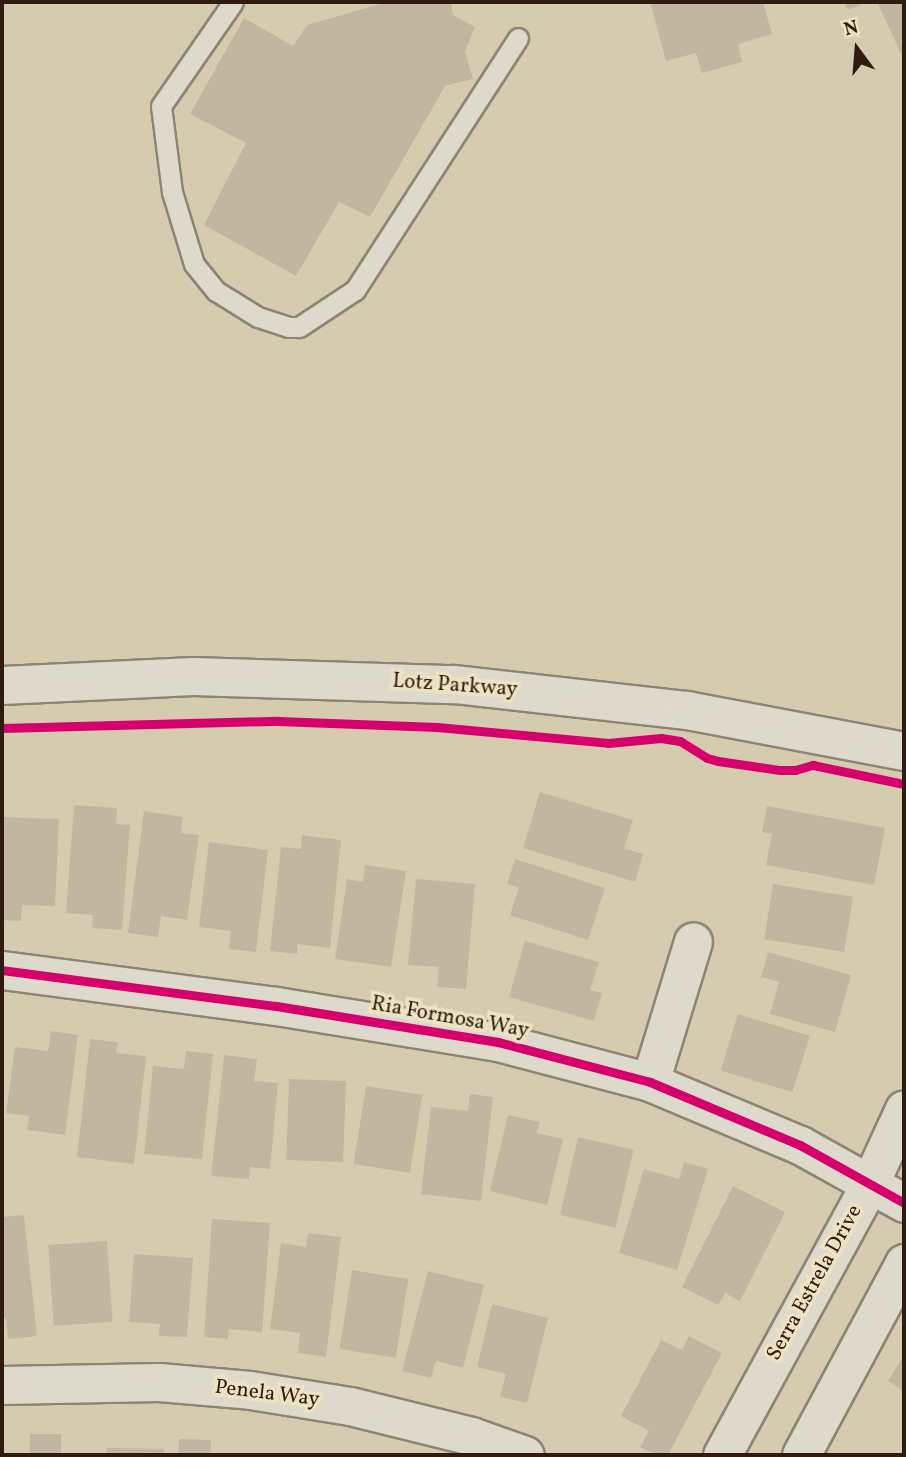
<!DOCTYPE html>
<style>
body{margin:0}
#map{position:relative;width:906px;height:1457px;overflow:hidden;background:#d5ccb0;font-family:Vollkorn,serif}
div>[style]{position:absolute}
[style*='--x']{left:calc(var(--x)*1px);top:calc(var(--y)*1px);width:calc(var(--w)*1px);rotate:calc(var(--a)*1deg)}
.building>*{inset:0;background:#c3b6a1;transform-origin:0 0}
.roads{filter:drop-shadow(2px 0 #8c8474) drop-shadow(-2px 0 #8c8474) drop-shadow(0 2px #8c8474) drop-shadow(0 -2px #8c8474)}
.service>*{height:19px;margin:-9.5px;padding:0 9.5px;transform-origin:9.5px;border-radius:9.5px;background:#dedacb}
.minor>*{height:37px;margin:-18.5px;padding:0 18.5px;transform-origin:18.5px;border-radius:18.5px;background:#dedacb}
.cycleway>*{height:9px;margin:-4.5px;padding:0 4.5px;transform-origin:4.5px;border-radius:4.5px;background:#d6006c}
span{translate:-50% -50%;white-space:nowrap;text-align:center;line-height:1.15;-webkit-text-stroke:7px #ede3c2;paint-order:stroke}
.street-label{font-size:21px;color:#311a0f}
.frame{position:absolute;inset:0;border:4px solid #311a0f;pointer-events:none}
.north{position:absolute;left:822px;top:14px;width:70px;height:70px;-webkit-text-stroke:5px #ede3c2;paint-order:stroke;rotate:344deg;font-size:19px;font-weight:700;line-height:28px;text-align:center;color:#311a0f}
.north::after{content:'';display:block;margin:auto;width:24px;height:32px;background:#311a0f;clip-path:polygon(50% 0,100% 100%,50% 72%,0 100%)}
</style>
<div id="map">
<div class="building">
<div style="clip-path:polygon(387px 2px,451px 2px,453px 15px,475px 27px,465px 52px,473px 79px,445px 86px,370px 217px,339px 202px,296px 276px,204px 225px,246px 143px,190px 114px,244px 18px,293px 46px,307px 25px)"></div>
<div style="clip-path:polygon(650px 2px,763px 2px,772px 34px,738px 44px,742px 62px,702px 73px,696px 53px,666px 61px)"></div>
<div style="clip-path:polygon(844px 2px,867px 2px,848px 10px)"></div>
<div style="clip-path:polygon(877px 2px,904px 2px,904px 60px)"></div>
<div style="clip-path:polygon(540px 792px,633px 820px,624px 848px,643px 854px,635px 882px,523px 848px)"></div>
<div style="clip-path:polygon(74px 805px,117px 808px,116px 824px,130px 825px,122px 930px,92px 928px,93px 915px,66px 913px)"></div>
<div style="clip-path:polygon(767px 806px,885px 828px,874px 885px,766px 865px,772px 834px,762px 832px)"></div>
<div style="clip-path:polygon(144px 811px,183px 817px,181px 833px,199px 835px,187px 920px,161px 916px,158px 937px,128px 933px)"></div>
<div style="clip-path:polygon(2px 817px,59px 819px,55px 906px,22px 905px,21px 921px,2px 920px)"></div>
<div style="clip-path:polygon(302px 835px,341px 840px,330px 948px,297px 944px,297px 954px,270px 951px,281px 847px,301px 849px)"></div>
<div style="clip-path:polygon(209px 842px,268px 850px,256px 952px,229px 949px,231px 931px,199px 927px)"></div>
<div style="clip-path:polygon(515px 859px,605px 888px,588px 940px,510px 915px,519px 888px,507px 884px)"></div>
<div style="clip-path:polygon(365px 865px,406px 871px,391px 967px,335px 959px,347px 879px,363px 882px)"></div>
<div style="clip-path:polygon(416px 879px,475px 884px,466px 989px,437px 987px,439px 967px,408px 965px)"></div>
<div style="left:773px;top:884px;width:81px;height:56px;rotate:9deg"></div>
<div style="clip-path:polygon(525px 941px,599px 962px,590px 990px,602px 993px,594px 1021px,509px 997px)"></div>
<div style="clip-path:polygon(768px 952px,851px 975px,835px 1032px,770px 1014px,779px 982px,761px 977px)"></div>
<div style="left:738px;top:1014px;width:75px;height:59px;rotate:17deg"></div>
<div style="clip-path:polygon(51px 1031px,78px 1035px,65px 1135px,27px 1130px,29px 1116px,6px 1113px,15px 1047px,48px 1051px)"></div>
<div style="clip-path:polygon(90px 1039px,118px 1042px,116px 1053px,146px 1056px,134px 1164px,77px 1157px)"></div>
<div style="clip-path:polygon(186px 1051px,213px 1054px,202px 1159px,144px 1154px,153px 1066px,184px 1069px)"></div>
<div style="clip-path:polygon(224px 1055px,257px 1059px,254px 1081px,278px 1083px,270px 1169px,250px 1167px,249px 1179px,211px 1176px)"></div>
<div style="left:289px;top:1079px;width:57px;height:81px;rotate:2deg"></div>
<div style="left:366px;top:1086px;width:57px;height:79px;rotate:9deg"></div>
<div style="clip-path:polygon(470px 1094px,493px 1097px,481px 1201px,421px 1194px,431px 1107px,468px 1111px)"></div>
<div style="clip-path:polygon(508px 1115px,540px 1122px,537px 1133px,563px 1139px,547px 1205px,490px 1191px)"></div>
<div style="left:578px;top:1137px;width:57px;height:80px;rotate:13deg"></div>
<div style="clip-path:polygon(684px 1162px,708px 1169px,677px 1270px,619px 1253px,644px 1169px,679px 1179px)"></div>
<div style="clip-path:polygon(733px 1186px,785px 1212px,740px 1301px,725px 1293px,718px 1305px,682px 1287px)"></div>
<div style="clip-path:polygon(24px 1215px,37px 1336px,8px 1339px,6px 1318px,2px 1319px,2px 1217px)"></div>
<div style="clip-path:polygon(212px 1219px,270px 1223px,262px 1332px,229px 1329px,228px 1339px,204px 1337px)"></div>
<div style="clip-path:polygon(308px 1233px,341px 1237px,326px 1357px,298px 1353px,300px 1333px,270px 1329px,281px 1243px,306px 1247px)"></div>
<div style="left:107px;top:1241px;width:81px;height:59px;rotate:86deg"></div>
<div style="clip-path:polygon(134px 1254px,193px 1258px,187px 1337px,159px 1336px,160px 1324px,129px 1322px)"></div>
<div style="left:352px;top:1270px;width:57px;height:80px;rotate:9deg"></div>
<div style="clip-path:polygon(428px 1271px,484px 1285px,463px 1368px,436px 1361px,431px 1378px,402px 1371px)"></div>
<div style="clip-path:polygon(492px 1304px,548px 1318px,527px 1403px,500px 1397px,506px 1374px,477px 1367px)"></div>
<div style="clip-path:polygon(689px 1336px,722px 1353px,668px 1455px,657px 1455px,640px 1447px,649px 1431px,621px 1416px,661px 1340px,682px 1350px)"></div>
<div style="clip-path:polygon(904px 1355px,904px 1391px,888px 1381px)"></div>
<div style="left:61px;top:1434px;width:21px;height:31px;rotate:90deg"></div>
<div style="left:179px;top:1439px;width:32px;height:16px;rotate:2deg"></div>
<div style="clip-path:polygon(107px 1448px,164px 1449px,164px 1455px,106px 1455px)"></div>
</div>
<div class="roads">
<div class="service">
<div style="--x:233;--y:2;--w:126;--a:124.7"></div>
<div style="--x:161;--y:106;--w:87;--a:82.7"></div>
<div style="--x:172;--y:192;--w:75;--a:73"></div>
<div style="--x:194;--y:264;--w:35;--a:51"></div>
<div style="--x:216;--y:291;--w:49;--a:31.8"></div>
<div style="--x:258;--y:317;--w:32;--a:18"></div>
<div style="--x:288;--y:327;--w:11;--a:0"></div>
<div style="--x:299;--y:327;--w:67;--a:-33.5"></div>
<div style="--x:355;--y:290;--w:300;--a:-57.1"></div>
</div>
<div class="minor">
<div style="--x:2;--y:685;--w:191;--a:-2.7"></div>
<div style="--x:193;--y:676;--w:261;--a:1.8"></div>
<div style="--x:454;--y:684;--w:234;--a:6.4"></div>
<div style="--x:687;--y:710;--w:221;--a:10.7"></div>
<div style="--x:2;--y:970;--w:276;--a:7.5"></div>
<div style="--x:276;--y:1006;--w:225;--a:9.2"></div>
<div style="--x:498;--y:1042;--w:157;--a:14.7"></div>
<div style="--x:650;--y:1082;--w:163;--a:22.8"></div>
<div style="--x:800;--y:1145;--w:119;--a:29.1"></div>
<div style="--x:650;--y:1082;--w:147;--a:-73"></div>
<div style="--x:2;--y:1385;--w:157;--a:-1.1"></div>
<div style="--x:159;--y:1382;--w:91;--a:5"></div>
<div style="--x:250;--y:1390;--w:101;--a:9.1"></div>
<div style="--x:350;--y:1406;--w:125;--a:13.9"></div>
<div style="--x:471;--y:1436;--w:57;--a:19.4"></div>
<div style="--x:722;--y:1455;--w:310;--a:-61.4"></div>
<div style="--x:870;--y:1183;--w:81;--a:-65.3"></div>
<div style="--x:801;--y:1455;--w:218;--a:-61.8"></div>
</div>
</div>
<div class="cycleway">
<div style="--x:2;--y:728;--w:276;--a:-1.5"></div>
<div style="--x:278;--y:721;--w:159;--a:2.2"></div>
<div style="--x:437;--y:727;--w:172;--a:5.3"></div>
<div style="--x:608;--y:743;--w:53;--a:-5.4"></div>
<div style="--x:661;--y:738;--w:19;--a:9"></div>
<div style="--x:680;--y:741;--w:32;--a:32"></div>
<div style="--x:707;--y:758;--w:11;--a:15"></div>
<div style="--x:718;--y:761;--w:63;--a:8.3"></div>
<div style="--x:780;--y:770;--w:15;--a:0"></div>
<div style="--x:795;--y:770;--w:19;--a:-16"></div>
<div style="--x:813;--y:765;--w:93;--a:11.8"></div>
<div style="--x:2;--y:970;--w:276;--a:7.5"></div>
<div style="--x:276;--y:1006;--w:225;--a:9.2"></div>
<div style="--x:498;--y:1042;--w:157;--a:14.7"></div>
<div style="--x:650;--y:1082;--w:163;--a:22.8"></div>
<div style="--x:800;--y:1145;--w:119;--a:29.1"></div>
</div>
<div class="street-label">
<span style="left:455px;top:686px;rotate:4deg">Lotz Parkway</span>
<span style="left:450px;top:1018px;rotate:10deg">Ria Formosa Way</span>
<span style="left:815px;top:1283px;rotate:-61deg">Serra Estrela Drive</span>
<span style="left:267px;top:1394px;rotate:7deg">Penela Way</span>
</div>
<div class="frame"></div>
<div class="north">N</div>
</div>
